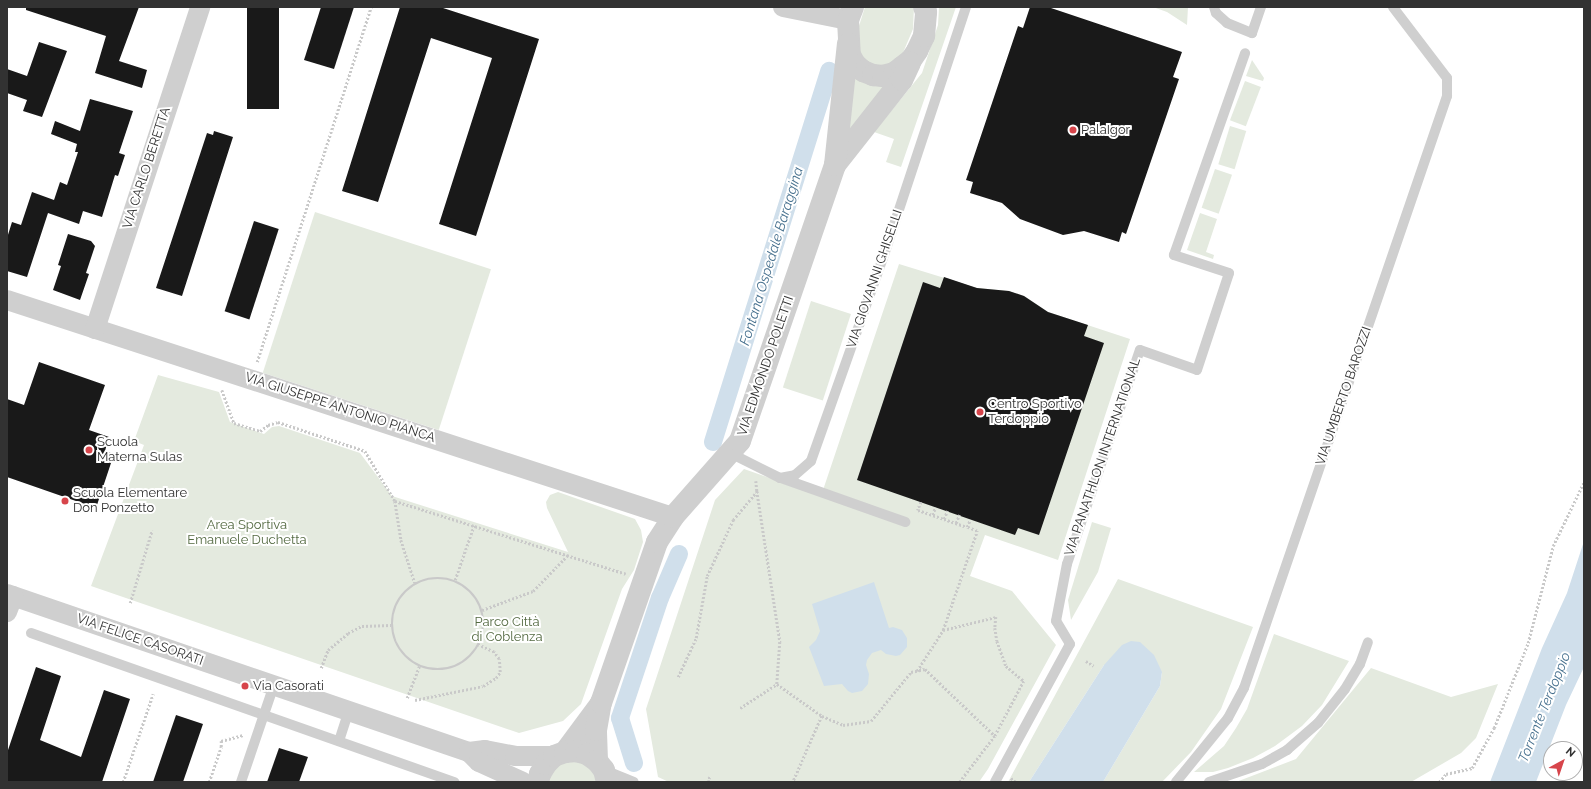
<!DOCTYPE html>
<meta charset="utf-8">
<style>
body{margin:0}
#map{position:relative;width:1591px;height:789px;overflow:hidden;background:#fff;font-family:Raleway,sans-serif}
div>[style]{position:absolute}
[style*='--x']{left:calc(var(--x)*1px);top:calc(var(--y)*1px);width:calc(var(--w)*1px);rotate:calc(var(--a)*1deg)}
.green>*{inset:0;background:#e4eadf;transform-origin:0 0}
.water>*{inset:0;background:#d0dfeb}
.canal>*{height:18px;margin:-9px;padding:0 9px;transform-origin:9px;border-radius:9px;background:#d0dfeb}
.building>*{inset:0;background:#191919;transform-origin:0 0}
.path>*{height:2.5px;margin-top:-1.25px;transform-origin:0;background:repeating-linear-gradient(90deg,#c9c9c9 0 2px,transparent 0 4px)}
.path>.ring{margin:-1.25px;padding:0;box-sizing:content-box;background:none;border:2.5px solid #c9c9c9;border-radius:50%}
.service>*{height:10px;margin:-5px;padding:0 5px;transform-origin:5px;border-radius:5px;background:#cfcfcf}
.minor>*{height:20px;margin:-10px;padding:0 10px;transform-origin:10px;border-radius:10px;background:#cfcfcf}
.tertiary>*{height:22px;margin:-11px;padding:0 11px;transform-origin:11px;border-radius:11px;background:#cfcfcf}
.dots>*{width:11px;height:11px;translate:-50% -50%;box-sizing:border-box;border:2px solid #fff;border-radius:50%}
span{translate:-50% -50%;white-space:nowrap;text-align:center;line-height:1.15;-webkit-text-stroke:4px #fff;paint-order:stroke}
.poi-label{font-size:13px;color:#323232}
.left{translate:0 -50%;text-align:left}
.street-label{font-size:13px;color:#323232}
.park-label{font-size:13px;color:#546a42}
.water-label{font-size:14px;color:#46708e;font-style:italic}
.frame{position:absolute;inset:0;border:8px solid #323232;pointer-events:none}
.north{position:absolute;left:1543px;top:741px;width:40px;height:40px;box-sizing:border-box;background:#fff;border:1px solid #adadad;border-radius:50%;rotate:40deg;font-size:11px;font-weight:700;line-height:16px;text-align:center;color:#323232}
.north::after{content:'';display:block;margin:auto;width:14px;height:18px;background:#d7454b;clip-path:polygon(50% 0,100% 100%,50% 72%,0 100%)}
</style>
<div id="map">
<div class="green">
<div style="clip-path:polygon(865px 7px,914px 7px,913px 29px,902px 55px,884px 68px,865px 65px,856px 43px,858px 29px)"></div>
<div style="clip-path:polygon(939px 7px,956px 7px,901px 167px,886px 162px,894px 139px,874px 132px,922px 73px,938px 25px)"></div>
<div style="clip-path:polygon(1153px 7px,1188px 7px,1187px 25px,1167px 12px)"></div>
<div style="clip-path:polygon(1252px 60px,1264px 78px,1263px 81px,1246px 76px)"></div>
<div style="clip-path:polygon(849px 65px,889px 83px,842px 153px)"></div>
<div style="left:1245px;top:81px;width:17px;height:42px;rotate:21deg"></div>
<div style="left:1230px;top:126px;width:17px;height:40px;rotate:17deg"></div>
<div style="left:1215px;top:169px;width:18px;height:41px;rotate:19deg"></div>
<div style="left:315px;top:212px;width:185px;height:169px;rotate:18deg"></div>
<div style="clip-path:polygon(1200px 213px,1217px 219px,1206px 252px,1214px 255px,1213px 259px,1187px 250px)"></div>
<div style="clip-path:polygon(899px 264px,977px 288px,1009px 291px,1024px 296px,1048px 312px,1130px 339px,1058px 560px,985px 535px,970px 576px,1012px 591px,1056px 645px,988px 769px,979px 782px,669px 782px,658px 777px,646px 709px,715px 500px,744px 469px,821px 496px)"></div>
<div style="left:811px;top:301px;width:42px;height:91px;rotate:18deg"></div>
<div style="clip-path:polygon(158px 375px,219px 392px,230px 422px,264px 434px,272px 427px,279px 426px,360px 453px,392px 496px,568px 552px,547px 508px,546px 502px,550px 495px,558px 492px,635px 519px,641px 530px,643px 542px,634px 570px,622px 589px,581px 704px,563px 721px,519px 733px,91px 586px,144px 445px,134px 441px)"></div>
<div style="clip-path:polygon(1092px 522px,1111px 528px,1098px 572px,1071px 620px,1068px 600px)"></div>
<div style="clip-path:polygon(1118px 579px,1253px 627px,1221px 709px,1191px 752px,1162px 782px,1103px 782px,1160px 686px,1162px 672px,1104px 665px,1029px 782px,1008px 782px)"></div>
<div style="clip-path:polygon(1274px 634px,1349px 661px,1322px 705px,1302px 726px,1275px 746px,1253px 758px,1228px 768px,1213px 772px,1194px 772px,1224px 746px,1236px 728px,1247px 709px)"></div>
<div style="clip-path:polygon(1371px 668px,1451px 697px,1498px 684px,1476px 738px,1461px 753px,1411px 782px,1236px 782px,1296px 759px)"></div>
<div style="clip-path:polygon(567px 760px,584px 761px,601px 782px,548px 782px,552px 770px)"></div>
</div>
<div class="water">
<div style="clip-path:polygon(1584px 541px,1584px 667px,1566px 705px,1536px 782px,1490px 782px,1542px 648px,1567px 593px)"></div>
<div style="clip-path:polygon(874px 582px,889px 628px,893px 627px,902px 630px,907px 638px,907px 647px,900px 655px,896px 656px,886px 654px,881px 650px,872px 653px,867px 660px,866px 665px,869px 674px,868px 684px,862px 691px,852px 693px,848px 691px,842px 684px,824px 686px,809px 647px,816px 640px,820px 631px,812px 604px)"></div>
<div style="clip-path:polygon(1131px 641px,1140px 642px,1154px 655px,1162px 672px,1160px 686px,1103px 782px,1029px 782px,1104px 665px,1122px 645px)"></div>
</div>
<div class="canal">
<div style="--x:713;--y:442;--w:389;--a:-72.6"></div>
<div style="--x:634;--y:763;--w:47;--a:-107.3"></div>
<div style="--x:620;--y:718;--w:126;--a:-71.6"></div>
<div style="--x:660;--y:598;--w:48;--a:-66.6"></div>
</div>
<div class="building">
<div style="clip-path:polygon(26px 7px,139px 7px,119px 61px,147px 70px,142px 88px,95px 73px,106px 36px,26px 10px)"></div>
<div style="left:247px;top:7px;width:32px;height:102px"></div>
<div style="clip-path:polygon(321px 7px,354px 7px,334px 69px,304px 60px)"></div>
<div style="clip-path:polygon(400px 7px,440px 7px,539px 39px,476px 236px,439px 224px,492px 58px,431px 38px,378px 202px,342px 191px)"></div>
<div style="clip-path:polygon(1030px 7px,1048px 7px,1182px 52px,1173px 77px,1179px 79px,1126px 234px,1122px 232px,1119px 242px,1084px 231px,1063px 235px,1020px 219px,1002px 203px,970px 193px,973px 182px,966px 180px,1018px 26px,1023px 28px)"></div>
<div style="clip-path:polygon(39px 42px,67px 51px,42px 117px,23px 111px,27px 100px,7px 93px,7px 69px,27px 76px)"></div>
<div style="clip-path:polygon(90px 99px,133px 111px,119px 153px,125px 155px,118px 176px,115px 175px,102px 217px,83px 211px,79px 224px,48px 213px,27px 277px,7px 271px,7px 238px,12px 222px,21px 225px,32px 192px,54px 200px,60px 182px,67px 185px,78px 152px,75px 152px,77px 144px,51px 134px,55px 121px,80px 131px)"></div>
<div style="clip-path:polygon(214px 131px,233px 137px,182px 296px,156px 288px,207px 133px,213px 135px)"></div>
<div style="left:254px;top:221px;width:26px;height:95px;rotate:18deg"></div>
<div style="clip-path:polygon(68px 234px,91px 241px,95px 246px,86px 273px,89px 274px,80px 300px,53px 290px,61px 266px,58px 265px)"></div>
<div style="clip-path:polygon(944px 277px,977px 288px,1009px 291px,1024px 296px,1048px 312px,1088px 325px,1084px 336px,1104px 343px,1039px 535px,1018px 528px,1015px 535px,857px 480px,923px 282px,940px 288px)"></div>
<div style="clip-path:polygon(39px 362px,105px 385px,89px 430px,109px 437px,105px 451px,114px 454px,96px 508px,7px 477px,7px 399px,24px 405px)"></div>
<div style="clip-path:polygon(36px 667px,61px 676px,40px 740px,81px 757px,104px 690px,130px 699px,102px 782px,7px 782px,7px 753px)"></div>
<div style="clip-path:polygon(176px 715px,203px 724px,183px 782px,153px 782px)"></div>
<div style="clip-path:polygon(279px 748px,308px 757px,299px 782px,267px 782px)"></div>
</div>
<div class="path">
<div style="--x:257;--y:362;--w:373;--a:-72.2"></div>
<div style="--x:222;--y:390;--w:35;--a:70"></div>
<div style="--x:234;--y:423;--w:27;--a:17"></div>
<div style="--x:260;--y:431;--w:10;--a:-37"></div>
<div style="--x:268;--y:425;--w:10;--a:-17"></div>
<div style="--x:278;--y:422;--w:92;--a:18.4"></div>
<div style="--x:365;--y:451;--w:58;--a:59"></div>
<div style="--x:395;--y:501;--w:242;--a:17.5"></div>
<div style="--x:756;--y:481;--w:10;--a:84"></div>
<div style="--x:395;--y:501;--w:39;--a:81"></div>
<div style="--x:401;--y:540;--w:45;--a:72"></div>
<div style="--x:921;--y:502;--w:9;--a:111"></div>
<div style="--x:918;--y:510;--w:28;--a:19"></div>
<div style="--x:944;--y:519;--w:24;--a:19"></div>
<div style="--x:967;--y:527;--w:8;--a:-67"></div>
<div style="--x:933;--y:515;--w:8;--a:-76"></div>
<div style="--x:944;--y:519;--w:9;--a:-69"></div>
<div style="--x:956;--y:523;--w:9;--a:-69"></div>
<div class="ring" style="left:392px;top:578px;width:89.5px;height:89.5px"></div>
<div style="--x:455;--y:580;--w:58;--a:-70.9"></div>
<div style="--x:130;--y:603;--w:76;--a:-73.2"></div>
<div style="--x:482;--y:610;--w:54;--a:-20.4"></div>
<div style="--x:533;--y:591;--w:50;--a:-45.8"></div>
<div style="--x:943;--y:630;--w:105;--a:-71"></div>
<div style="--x:977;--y:531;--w:11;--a:-158"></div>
<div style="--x:1086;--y:661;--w:9;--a:32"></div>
<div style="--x:321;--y:668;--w:19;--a:-69"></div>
<div style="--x:328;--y:650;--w:26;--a:-40"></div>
<div style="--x:348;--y:633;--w:16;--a:-27"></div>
<div style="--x:362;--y:626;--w:29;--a:-2"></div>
<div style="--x:917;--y:671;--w:49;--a:-57.6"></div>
<div style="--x:943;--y:630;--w:55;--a:-13.8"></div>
<div style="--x:996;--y:617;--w:11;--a:95"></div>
<div style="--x:995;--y:628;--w:13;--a:81"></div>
<div style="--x:997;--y:641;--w:27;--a:70"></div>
<div style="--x:1006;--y:666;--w:23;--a:40"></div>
<div style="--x:1024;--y:681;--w:62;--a:117.8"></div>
<div style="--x:678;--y:677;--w:43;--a:-65.2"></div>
<div style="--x:696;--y:638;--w:63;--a:-79.9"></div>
<div style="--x:707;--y:576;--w:62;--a:-65.1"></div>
<div style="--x:733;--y:520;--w:38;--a:-50"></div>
<div style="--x:757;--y:491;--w:153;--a:81.3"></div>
<div style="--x:780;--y:642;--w:42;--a:94.1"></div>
<div style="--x:407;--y:698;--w:34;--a:-69"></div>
<div style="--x:415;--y:700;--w:69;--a:-11.6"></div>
<div style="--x:483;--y:686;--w:15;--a:-32"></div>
<div style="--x:496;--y:678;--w:7;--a:-56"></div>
<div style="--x:500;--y:672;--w:13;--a:-94"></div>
<div style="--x:499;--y:659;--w:9;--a:-126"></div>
<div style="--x:494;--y:652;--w:17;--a:-155"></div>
<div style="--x:740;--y:708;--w:44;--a:-33"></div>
<div style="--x:777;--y:684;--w:55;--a:35.4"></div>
<div style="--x:822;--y:716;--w:72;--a:113.7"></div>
<div style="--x:822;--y:716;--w:23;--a:23"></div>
<div style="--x:843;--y:725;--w:28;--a:-8"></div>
<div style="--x:871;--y:721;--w:63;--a:-50.8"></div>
<div style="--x:911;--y:672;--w:14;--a:-12"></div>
<div style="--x:925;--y:669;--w:97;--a:43.7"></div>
<div style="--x:995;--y:736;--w:58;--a:127.3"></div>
<div style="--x:710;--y:777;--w:4;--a:117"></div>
<div style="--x:708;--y:781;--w:4;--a:14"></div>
<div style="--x:1011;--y:778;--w:6;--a:39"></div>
<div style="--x:123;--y:782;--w:93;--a:-71.2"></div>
<div style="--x:209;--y:782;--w:37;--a:-71"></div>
<div style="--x:221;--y:747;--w:6;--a:-90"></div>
<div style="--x:221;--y:741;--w:23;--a:-15"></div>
<div style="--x:1439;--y:782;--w:11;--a:-49"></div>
<div style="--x:1446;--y:774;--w:27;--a:-13"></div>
<div style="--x:1472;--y:768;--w:46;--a:-61.2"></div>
<div style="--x:1494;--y:728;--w:92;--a:-68.2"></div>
<div style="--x:1528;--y:643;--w:100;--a:-75.5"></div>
<div style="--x:1553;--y:546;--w:71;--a:-64.2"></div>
</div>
<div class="service">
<div style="--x:1214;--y:7;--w:6;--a:72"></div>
<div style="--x:1216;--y:13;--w:15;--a:42"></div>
<div style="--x:1227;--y:23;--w:27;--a:22"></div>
<div style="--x:1252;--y:33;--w:28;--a:-71"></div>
<div style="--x:730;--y:453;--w:56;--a:26.6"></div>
<div style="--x:780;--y:478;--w:15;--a:-11"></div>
<div style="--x:795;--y:475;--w:21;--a:-41"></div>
<div style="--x:811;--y:461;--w:215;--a:-70.5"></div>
<div style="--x:883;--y:258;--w:264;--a:-71.7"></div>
<div style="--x:781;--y:478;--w:132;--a:19.5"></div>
<div style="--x:31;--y:633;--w:449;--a:19.4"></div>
<div style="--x:339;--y:741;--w:32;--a:-72"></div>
<div style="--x:604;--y:770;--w:32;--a:22"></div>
<div style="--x:241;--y:782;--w:102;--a:-71.2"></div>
<div style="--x:995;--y:782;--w:157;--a:-61.5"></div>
<div style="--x:1070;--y:644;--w:27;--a:-121"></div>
<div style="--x:1056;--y:621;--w:58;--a:-79.1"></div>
<div style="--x:1067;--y:564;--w:226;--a:-71.2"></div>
<div style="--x:1140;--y:350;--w:60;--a:19.3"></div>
<div style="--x:1197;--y:370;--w:102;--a:-71.7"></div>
<div style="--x:1229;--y:273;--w:58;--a:-161.9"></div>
<div style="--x:1174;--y:255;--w:214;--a:-70.6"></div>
<div style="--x:1176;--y:782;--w:82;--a:-50.9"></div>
<div style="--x:1228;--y:718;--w:34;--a:-62"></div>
<div style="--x:1244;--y:688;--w:626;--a:-71.07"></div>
<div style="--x:1447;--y:96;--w:18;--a:-90"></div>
<div style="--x:1447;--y:78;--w:89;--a:-127.3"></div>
<div style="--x:1209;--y:782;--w:56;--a:-18.8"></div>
<div style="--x:1262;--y:764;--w:29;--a:-29"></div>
<div style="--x:1287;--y:750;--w:41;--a:-41.1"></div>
<div style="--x:1318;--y:723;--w:43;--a:-51.5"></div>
<div style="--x:1345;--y:689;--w:29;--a:-59"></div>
<div style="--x:1360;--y:664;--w:23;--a:-70"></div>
</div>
<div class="minor">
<div style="--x:783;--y:7;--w:66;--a:11.3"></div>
<div style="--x:7;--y:300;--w:700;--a:18.05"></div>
<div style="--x:95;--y:329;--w:339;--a:-71.9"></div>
<div style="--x:7;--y:594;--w:488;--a:18.9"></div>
<div style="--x:469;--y:752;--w:16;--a:-7"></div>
<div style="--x:485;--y:750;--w:31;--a:11"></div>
<div style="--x:515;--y:756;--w:39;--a:0"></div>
<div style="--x:7;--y:612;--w:17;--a:-69"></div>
<div style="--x:469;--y:752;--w:14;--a:45"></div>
<div style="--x:479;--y:762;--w:48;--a:24.4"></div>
</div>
<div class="tertiary">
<div style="--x:853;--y:7;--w:14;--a:111"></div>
<div style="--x:848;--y:20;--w:35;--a:87"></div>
<div style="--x:850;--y:55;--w:10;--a:61"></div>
<div style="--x:855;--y:64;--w:11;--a:41"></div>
<div style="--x:863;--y:71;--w:11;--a:22"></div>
<div style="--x:873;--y:75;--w:10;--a:6"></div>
<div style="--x:883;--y:76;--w:11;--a:-15"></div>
<div style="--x:894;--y:73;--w:10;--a:-37"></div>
<div style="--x:902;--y:67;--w:11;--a:-38"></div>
<div style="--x:911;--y:60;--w:11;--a:-56"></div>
<div style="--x:917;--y:51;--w:17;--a:-65"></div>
<div style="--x:924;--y:36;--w:24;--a:-85"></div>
<div style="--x:926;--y:12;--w:5;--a:-112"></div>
<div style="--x:835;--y:165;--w:108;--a:-51.8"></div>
<div style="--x:902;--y:80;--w:19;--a:-65"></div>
<div style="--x:565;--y:752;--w:57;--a:-53.5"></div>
<div style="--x:597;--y:761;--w:31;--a:-92"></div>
<div style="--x:596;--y:730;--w:27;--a:-80"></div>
<div style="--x:601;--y:703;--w:170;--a:-70.8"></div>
<div style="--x:657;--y:542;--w:30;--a:-57"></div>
<div style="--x:673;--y:517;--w:101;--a:-48.6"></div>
<div style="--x:740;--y:441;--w:292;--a:-71"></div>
<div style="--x:835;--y:165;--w:122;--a:-83.9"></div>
<div style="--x:538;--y:782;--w:8;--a:-76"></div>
<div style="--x:540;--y:774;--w:12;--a:-59"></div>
<div style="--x:546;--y:764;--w:11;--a:-45"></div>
<div style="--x:554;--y:756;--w:12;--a:-20"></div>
<div style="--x:565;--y:752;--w:11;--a:-5"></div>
<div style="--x:576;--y:751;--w:11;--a:15"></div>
<div style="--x:587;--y:754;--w:12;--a:35"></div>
<div style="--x:597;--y:761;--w:11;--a:52"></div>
<div style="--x:604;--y:770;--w:12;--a:76"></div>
</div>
<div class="dots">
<div style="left:1073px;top:130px;background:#d7454b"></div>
<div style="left:980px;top:412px;background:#d7454b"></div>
<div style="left:89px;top:450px;background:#d7454b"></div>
<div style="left:65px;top:501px;background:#d7454b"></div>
<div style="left:245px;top:686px;background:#d7454b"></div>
</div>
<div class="poi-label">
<span class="left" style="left:1081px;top:130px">PalaIgor</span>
<span class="left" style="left:988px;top:412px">Centro Sportivo<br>Terdoppio</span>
<span class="left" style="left:97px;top:450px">Scuola<br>Materna Sulas</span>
<span class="left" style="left:73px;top:501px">Scuola Elementare<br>Don Ponzetto</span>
<span class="left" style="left:253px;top:686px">Via Casorati</span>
</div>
<div class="street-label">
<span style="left:147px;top:168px;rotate:-72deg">VIA CARLO BERETTA</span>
<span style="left:875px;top:279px;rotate:-71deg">VIA GIOVANNI GHISELLI</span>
<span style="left:766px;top:366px;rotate:-71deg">VIA EDMONDO POLETTI</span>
<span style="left:1344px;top:396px;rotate:-71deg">VIA UMBERTO BAROZZI</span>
<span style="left:340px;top:408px;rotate:18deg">VIA GIUSEPPE ANTONIO PIANCA</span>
<span style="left:1103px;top:457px;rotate:-71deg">VIA PANATHLON INTERNATIONAL</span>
<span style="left:140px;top:640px;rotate:19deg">VIA FELICE CASORATI</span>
</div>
<div class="park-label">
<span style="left:247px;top:533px">Area Sportiva<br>Emanuele Duchetta</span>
<span style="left:507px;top:630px">Parco Città<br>di Coblenza</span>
</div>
<div class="water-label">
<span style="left:771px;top:256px;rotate:-73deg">Fontana Ospedale Baraggina</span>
<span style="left:1544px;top:707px;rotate:-68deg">Torrente Terdoppio</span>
</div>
<div class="frame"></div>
<div class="north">N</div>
</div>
